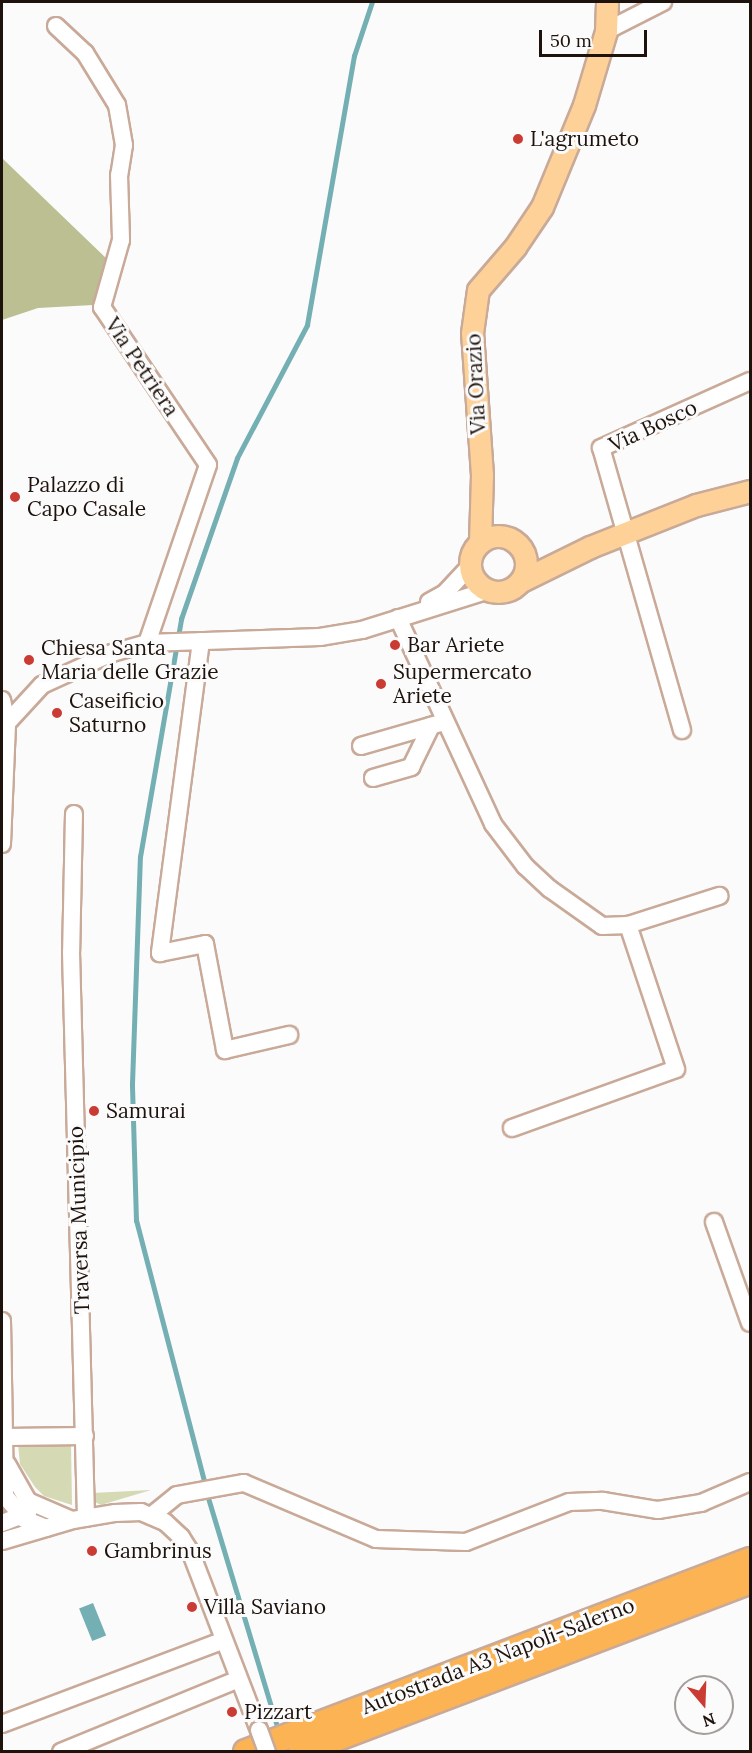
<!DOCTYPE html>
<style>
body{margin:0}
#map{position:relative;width:752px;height:1753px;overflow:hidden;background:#fbfbfb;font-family:Lora,serif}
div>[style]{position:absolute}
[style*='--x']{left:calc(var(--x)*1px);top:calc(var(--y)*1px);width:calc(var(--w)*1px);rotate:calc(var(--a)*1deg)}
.green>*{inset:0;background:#d5d9b4}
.forest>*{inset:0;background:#bbbf91}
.water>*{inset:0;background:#74afb3;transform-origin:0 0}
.stream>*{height:4.5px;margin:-2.25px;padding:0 2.25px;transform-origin:2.25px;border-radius:2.25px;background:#74afb3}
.roads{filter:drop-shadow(2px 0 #c9a998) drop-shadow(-2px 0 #c9a998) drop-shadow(0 2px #c9a998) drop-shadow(0 -2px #c9a998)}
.minor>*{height:16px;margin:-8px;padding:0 8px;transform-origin:8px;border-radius:8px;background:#fff}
.major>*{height:21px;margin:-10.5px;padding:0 10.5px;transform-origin:10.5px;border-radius:10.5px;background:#fdd198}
.major>.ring{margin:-10.5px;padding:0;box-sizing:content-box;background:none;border:21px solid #fdd198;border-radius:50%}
.highway>*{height:24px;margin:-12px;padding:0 12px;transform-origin:12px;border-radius:12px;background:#fcb354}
.bridges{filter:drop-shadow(2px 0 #c9a998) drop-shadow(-2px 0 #c9a998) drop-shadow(0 2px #c9a998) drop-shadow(0 -2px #c9a998)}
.minor-bridge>*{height:16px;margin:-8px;padding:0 8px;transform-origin:8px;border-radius:8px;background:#fff}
.dots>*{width:16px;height:16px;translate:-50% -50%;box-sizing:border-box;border:3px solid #fbfbfb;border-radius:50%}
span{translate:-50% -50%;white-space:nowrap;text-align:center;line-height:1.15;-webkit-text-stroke:6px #fbfbfb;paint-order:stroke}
.poi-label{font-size:21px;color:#1e120c}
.left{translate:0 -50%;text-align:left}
.street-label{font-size:21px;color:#1e120c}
.frame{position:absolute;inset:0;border:3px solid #1e120c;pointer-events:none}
.north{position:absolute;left:674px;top:1675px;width:60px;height:60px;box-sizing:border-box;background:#fbfbfb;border:2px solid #a39e9b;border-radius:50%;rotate:161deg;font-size:16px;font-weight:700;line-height:24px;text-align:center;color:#1e120c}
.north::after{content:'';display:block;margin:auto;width:21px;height:27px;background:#ca3c33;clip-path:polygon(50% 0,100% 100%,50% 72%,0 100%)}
.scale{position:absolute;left:539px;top:30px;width:108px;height:27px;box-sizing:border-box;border:3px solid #1e120c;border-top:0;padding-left:8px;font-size:18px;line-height:21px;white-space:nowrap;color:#1e120c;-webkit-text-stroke:4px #fbfbfb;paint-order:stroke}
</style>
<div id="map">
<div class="green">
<div style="clip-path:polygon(71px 1443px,72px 1505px,44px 1496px,35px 1487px,20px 1464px,18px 1444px)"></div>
<div style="clip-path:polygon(151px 1490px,101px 1505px,93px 1501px,92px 1493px)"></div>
</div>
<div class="forest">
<div style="clip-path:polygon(2px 158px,108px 260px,93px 305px,38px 308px,2px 320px)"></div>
</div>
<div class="water">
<div style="left:93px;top:1603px;width:35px;height:15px;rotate:68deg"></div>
</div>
<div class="stream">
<div style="--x:205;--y:1485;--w:273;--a:-104.6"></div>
<div style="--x:136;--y:1221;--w:137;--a:-91.7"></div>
<div style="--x:132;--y:1084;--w:227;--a:-88"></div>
<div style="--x:140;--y:857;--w:242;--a:-80.2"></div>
<div style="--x:181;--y:619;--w:170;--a:-70.8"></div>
<div style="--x:237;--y:458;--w:150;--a:-62.2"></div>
<div style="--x:307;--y:325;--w:273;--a:-80.1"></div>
<div style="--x:354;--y:56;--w:57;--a:-71.6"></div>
<div style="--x:207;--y:1493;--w:250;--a:73.2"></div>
</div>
<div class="roads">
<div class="minor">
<div style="--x:56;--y:26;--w:40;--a:43"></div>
<div style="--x:85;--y:53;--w:61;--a:58.4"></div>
<div style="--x:117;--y:105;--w:41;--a:80.1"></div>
<div style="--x:124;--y:145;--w:30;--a:99"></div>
<div style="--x:119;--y:175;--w:65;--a:88.2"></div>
<div style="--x:121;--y:240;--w:70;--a:105.8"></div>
<div style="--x:102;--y:307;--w:190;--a:56.1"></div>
<div style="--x:208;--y:465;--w:188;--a:108.9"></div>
<div style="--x:606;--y:31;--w:64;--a:-27"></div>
<div style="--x:429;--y:602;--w:18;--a:-29"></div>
<div style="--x:445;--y:593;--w:37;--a:-47"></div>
<div style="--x:398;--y:618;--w:227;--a:65.2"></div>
<div style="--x:493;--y:824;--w:53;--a:52.7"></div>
<div style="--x:525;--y:866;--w:34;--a:43"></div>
<div style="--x:550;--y:889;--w:64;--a:35.4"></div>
<div style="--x:602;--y:926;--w:26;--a:-2"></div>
<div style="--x:628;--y:925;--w:96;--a:-17.7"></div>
<div style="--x:201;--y:641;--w:315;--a:97.5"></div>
<div style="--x:160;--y:953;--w:46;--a:-11.3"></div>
<div style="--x:205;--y:944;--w:108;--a:79.3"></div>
<div style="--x:225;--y:1050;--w:66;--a:-13.2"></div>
<div style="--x:2;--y:700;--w:24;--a:78"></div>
<div style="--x:682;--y:730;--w:293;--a:-106"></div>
<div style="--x:601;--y:448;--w:163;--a:-24.2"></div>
<div style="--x:361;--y:746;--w:86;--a:-16.1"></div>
<div style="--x:373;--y:778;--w:40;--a:-16"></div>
<div style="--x:411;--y:767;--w:46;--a:-64"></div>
<div style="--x:74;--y:814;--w:138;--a:91.2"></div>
<div style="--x:71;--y:952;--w:566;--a:88.48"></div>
<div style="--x:2;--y:844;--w:121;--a:-87.6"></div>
<div style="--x:7;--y:723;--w:52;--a:-47.4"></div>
<div style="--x:42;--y:685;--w:77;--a:-24.6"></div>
<div style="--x:112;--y:653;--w:36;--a:-16"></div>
<div style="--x:147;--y:643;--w:173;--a:-2"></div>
<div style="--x:320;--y:637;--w:43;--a:-9.5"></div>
<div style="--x:362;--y:630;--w:133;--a:-17.5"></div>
<div style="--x:512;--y:1128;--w:174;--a:-19.8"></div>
<div style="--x:676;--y:1069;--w:152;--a:-108.4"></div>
<div style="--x:714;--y:1222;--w:107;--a:70.4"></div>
<div style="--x:2;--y:1321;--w:175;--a:89"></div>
<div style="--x:5;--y:1496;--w:30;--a:50"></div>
<div style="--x:24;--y:1519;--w:24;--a:22"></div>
<div style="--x:5;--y:1437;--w:80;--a:-0.7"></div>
<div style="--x:7;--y:1464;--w:43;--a:60.4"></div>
<div style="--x:28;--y:1501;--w:48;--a:23.4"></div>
<div style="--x:151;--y:1516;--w:33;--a:-39"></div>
<div style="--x:177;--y:1495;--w:68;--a:-10.2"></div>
<div style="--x:244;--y:1483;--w:143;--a:23"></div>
<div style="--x:376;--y:1539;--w:90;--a:1.9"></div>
<div style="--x:466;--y:1542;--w:110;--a:-21.2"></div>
<div style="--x:569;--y:1502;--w:34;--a:-2"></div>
<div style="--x:603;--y:1501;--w:56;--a:9.3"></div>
<div style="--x:658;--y:1510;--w:44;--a:-9.2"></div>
<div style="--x:701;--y:1503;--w:53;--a:-23.2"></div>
<div style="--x:2;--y:1523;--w:28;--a:-21"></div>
<div style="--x:2;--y:1541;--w:74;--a:-16.5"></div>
<div style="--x:73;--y:1520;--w:43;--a:-9.5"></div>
<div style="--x:115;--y:1513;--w:26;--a:-2"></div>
<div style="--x:141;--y:1512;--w:26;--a:23"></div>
<div style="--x:165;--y:1522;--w:22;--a:43"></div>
<div style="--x:181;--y:1537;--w:19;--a:58"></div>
<div style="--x:191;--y:1553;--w:190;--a:69"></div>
<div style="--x:2;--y:1724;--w:237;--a:-20.7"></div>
<div style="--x:61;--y:1752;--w:192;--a:-22.3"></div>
</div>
<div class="major">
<div class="ring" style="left:470px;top:536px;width:35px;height:35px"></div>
<div style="--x:480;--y:542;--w:67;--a:-88.3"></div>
<div style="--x:482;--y:475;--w:142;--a:-94"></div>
<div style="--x:472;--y:333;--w:43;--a:-82.1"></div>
<div style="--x:478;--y:290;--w:57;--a:-49.3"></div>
<div style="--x:515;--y:247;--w:48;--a:-56"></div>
<div style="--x:542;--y:207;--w:110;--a:-67.6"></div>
<div style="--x:584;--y:105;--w:77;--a:-73.4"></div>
<div style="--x:606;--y:31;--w:29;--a:-88"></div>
<div style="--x:521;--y:581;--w:77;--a:-26.2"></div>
<div style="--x:590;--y:547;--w:114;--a:-21.6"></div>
<div style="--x:696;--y:505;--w:56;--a:-14.5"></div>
</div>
<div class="highway">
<div style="--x:246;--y:1752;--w:539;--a:-20.85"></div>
<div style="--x:301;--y:1752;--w:480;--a:-20.8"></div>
</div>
</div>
<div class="bridges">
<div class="minor-bridge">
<div style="--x:259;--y:1730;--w:23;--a:70"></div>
</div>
</div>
<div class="dots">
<div style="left:518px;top:139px;background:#ca3c33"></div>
<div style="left:15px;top:497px;background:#ca3c33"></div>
<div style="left:395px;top:645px;background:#ca3c33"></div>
<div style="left:29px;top:660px;background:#ca3c33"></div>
<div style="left:381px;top:684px;background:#ca3c33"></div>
<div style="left:57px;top:713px;background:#ca3c33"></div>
<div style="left:94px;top:1111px;background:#ca3c33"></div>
<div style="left:92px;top:1551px;background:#ca3c33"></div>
<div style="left:192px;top:1607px;background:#ca3c33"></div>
<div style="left:232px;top:1712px;background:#ca3c33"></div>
</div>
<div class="poi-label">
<span class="left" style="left:530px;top:139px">L'agrumeto</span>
<span class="left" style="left:27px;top:497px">Palazzo di<br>Capo Casale</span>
<span class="left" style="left:407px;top:645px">Bar Ariete</span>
<span class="left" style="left:41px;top:660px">Chiesa Santa<br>Maria delle Grazie</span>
<span class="left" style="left:393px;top:684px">Supermercato<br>Ariete</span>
<span class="left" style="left:69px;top:713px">Caseificio<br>Saturno</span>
<span class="left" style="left:106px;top:1111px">Samurai</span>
<span class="left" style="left:104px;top:1551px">Gambrinus</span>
<span class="left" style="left:204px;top:1607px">Villa Saviano</span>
<span class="left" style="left:244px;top:1712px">Pizzart</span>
</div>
<div class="street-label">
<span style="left:142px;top:367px;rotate:56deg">Via Petriera</span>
<span style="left:476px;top:384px;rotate:-93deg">Via Orazio</span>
<span style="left:653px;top:426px;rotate:-25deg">Via Bosco</span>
<span style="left:79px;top:1220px;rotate:-92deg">Traversa Municipio</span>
<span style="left:498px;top:1656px;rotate:-21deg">Autostrada A3 Napoli-Salerno</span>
</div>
<div class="frame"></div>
<div class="north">N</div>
<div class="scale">50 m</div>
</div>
